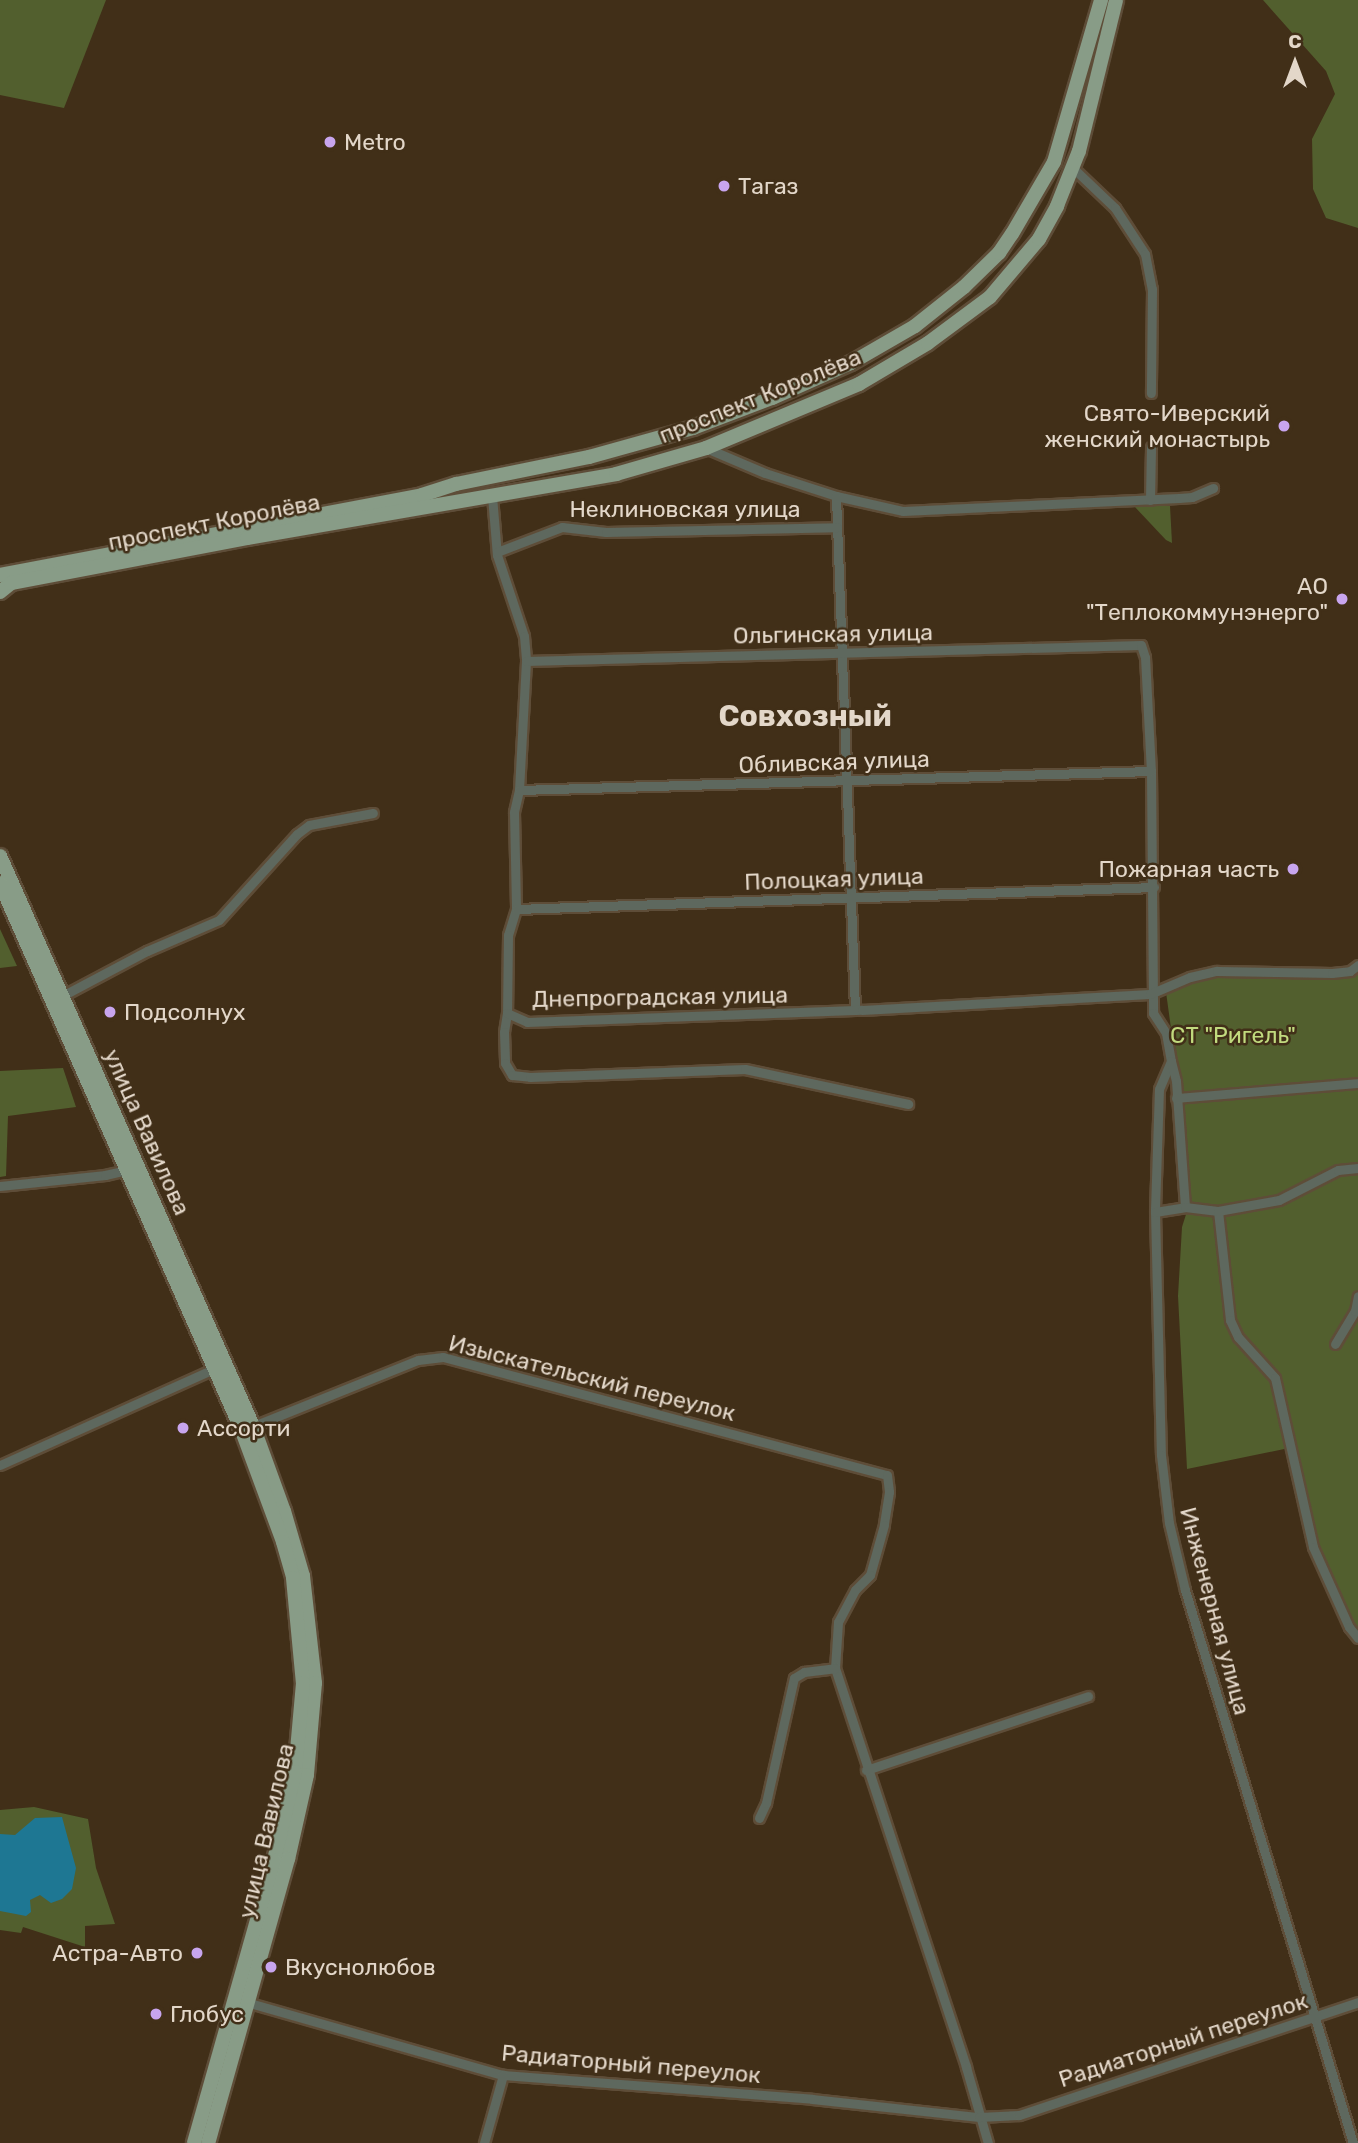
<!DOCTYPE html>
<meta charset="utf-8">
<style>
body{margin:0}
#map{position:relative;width:1358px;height:2143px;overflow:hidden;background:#412f18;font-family:Rubik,sans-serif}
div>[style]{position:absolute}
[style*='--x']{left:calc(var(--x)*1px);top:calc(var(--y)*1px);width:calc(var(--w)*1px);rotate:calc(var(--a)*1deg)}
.green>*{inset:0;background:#525f2e}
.water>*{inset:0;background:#1e7793}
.roads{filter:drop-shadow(2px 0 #5e4d38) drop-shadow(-2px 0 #5e4d38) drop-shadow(0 2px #5e4d38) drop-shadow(0 -2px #5e4d38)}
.street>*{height:9px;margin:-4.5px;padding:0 4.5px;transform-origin:4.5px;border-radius:4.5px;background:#5e685e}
.primary>*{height:14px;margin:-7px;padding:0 7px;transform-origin:7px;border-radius:7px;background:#889c87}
.dots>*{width:19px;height:19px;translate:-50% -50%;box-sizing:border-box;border:4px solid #412f18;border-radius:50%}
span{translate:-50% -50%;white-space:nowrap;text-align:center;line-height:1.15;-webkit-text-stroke:5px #412f18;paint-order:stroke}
.poi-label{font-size:23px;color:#e3d7c9}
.left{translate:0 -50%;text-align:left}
.right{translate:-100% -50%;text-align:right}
.street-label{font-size:23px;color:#e3d7c9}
.park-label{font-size:23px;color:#c1da7e}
.district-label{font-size:30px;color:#e3d7c9;font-weight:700}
.north{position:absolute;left:1260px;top:28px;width:70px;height:70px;-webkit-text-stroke:5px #412f18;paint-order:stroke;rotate:0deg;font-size:19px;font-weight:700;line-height:28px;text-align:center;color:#e3d7c9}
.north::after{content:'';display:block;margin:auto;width:24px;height:32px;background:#e3d7c9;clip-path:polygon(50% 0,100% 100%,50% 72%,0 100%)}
</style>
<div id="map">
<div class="green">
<div style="clip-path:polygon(0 0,106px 0,64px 108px,0 95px)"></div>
<div style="clip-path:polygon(1263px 0,1358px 0,1358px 228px,1326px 218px,1313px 189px,1312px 139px,1335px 94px,1326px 71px)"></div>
<div style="clip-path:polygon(1134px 506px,1170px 506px,1172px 543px,1166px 540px)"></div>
<div style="clip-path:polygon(0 929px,17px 966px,0 968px)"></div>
<div style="clip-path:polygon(1358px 968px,1358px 1639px,1320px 1570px,1289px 1448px,1187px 1469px,1178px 1296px,1182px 1227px,1189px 1205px,1181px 1101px,1166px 992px,1219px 974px)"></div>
<div style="clip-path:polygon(63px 1068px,76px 1107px,8px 1116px,6px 1176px,0 1177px,0 1071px)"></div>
<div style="clip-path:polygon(34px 1807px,88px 1819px,96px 1868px,115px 1924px,85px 1926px,85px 1947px,23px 1927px,21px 1933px,0 1930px,0 1810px)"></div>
</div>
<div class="water">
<div style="clip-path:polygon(62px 1817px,76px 1868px,72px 1889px,62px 1899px,51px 1903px,40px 1895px,30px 1900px,31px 1912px,26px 1916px,0 1911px,0 1834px,15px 1835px,35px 1818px)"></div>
</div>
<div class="roads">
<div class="street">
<div style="--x:1073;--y:168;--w:58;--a:43.6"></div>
<div style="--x:1115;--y:208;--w:55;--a:56.9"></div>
<div style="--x:1145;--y:254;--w:36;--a:79"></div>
<div style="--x:1152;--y:289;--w:104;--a:90.6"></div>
<div style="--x:706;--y:448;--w:64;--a:23"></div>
<div style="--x:765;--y:473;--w:75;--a:17.9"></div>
<div style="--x:836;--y:496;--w:69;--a:12.6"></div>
<div style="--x:903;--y:511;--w:276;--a:-2.7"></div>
<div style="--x:1179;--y:498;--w:13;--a:-4"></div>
<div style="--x:1192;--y:497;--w:23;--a:-23"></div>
<div style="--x:492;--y:496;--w:59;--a:85.2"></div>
<div style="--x:497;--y:555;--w:85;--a:71.6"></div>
<div style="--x:524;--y:636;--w:25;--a:85"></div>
<div style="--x:526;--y:661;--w:129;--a:93.1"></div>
<div style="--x:519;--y:790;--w:23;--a:103"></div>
<div style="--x:514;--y:812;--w:97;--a:88.8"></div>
<div style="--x:516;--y:909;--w:27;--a:107"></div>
<div style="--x:508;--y:935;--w:78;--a:90.7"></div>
<div style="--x:507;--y:1013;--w:19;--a:99"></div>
<div style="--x:504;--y:1032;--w:31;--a:88"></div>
<div style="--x:505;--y:1063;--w:14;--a:60"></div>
<div style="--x:512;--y:1075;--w:18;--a:6"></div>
<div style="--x:530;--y:1077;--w:215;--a:-2.1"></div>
<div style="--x:745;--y:1069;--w:167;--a:12.1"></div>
<div style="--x:836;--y:496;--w:514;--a:87.88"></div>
<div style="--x:1150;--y:500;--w:53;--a:-88.9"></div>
<div style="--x:497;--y:552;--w:70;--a:-21"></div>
<div style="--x:562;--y:527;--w:44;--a:6.5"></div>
<div style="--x:606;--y:532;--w:231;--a:-1.2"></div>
<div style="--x:526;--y:661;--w:615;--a:-1.49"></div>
<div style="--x:1141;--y:645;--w:13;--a:72"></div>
<div style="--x:1145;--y:657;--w:114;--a:87"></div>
<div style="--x:1151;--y:771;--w:242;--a:89.5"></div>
<div style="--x:1153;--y:1013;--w:24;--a:57"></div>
<div style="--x:1166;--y:1033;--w:28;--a:80"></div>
<div style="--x:1171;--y:1061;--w:30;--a:113"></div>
<div style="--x:1159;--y:1089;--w:123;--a:91.9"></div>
<div style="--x:1155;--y:1212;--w:243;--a:88.6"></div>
<div style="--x:1161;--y:1455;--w:68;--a:83.3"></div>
<div style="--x:1169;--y:1523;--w:69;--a:76.6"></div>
<div style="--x:1185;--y:1590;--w:578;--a:73.1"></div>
<div style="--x:519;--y:790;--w:632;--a:-1.72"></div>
<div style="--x:516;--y:909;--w:638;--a:-1.97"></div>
<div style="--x:62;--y:996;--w:96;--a:-27.9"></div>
<div style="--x:147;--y:951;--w:78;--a:-23.3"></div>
<div style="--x:219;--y:920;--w:116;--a:-47.8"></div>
<div style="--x:297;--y:834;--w:15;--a:-37"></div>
<div style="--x:309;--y:825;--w:65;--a:-10.6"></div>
<div style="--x:507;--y:1013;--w:22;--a:24"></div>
<div style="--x:527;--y:1022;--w:335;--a:-2.1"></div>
<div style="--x:862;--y:1010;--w:288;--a:-3.2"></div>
<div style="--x:1150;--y:994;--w:43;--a:-23"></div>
<div style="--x:1190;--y:977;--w:28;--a:-13"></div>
<div style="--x:1217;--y:971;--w:115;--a:1"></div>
<div style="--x:1332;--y:973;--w:18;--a:-6"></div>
<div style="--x:1350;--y:971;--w:10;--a:-37"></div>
<div style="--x:1171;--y:1061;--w:21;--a:76"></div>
<div style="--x:1176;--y:1081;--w:126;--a:85.9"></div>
<div style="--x:1176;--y:1098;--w:183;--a:-4.7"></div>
<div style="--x:0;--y:1186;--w:106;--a:-6"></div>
<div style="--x:105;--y:1175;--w:23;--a:-13"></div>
<div style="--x:1218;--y:1211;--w:110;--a:83.7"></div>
<div style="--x:1230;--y:1320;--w:19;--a:65"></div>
<div style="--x:1238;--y:1337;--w:55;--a:47.9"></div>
<div style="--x:1275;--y:1378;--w:173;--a:77.3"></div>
<div style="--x:1313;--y:1547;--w:88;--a:65.8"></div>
<div style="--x:1349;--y:1627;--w:14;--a:51"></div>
<div style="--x:1155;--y:1212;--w:30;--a:-9"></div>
<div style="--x:1185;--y:1207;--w:33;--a:7"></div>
<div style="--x:1218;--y:1211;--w:62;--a:-10.2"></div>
<div style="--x:1279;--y:1200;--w:66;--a:-27"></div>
<div style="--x:1338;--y:1170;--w:20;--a:-6"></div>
<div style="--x:1335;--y:1344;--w:39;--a:-59"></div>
<div style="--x:1355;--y:1311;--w:15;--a:-79"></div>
<div style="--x:251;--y:1427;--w:180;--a:-21.9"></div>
<div style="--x:418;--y:1360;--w:25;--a:-7"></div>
<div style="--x:443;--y:1357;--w:459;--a:14.9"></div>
<div style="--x:887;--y:1475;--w:17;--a:83"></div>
<div style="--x:889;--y:1492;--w:33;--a:99"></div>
<div style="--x:884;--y:1525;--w:52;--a:105.6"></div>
<div style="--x:870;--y:1575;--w:21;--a:135"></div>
<div style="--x:855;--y:1590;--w:36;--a:118"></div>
<div style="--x:838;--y:1622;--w:46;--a:93.7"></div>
<div style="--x:835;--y:1668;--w:420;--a:71.8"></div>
<div style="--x:966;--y:2067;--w:79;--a:73.9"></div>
<div style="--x:0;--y:1465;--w:235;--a:-24.2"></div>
<div style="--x:866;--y:1770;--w:234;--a:-18.4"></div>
<div style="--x:759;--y:1818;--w:17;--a:-65"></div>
<div style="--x:766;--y:1803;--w:128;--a:-77.4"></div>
<div style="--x:794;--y:1678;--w:12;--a:-31"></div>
<div style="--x:804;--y:1672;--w:31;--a:-7"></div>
<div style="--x:246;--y:2002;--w:267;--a:15.9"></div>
<div style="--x:503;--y:2075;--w:310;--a:4.4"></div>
<div style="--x:812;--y:2099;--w:168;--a:6.2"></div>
<div style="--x:979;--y:2117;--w:40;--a:-2.9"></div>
<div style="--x:1019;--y:2115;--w:357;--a:-18.4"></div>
<div style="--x:484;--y:2143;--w:71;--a:-74.4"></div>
</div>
<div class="primary">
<div style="--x:0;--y:575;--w:430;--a:-10.7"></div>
<div style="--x:422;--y:495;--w:36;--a:-18"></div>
<div style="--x:456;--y:484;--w:136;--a:-11.5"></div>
<div style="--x:589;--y:457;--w:108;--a:-15.6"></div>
<div style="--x:693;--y:428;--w:85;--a:-20.8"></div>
<div style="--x:772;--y:398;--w:86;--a:-23.9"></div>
<div style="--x:851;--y:363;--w:74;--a:-30"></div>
<div style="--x:915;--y:326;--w:63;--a:-38.5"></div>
<div style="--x:964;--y:287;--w:49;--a:-44.2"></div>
<div style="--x:999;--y:253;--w:23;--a:-56"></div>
<div style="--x:1012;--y:234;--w:83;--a:-59.7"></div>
<div style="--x:1054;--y:162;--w:169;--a:-73.8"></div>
<div style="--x:0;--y:592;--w:14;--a:-39"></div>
<div style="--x:11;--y:583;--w:240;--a:-10.8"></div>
<div style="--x:247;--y:538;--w:375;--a:-9.8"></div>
<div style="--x:616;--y:474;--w:94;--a:-16.1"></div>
<div style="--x:706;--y:448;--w:166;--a:-22.7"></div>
<div style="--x:859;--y:384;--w:80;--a:-30.7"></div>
<div style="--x:928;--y:343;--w:77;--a:-36.6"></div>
<div style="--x:990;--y:297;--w:76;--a:-49.8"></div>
<div style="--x:1039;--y:239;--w:38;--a:-61"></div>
<div style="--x:1057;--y:206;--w:59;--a:-68.2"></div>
<div style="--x:1079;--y:151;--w:155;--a:-76.2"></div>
<div style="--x:0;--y:856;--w:624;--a:66.07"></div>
<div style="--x:253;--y:1426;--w:90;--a:70"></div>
<div style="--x:284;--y:1511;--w:68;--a:73.7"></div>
<div style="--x:303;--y:1576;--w:108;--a:83.6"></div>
<div style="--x:315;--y:1683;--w:92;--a:95"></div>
<div style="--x:307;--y:1775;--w:86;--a:102.7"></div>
<div style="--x:288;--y:1859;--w:295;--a:105.7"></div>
<div style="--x:0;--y:883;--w:599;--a:66.17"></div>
<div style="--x:242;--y:1431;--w:118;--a:69.7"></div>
<div style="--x:283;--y:1542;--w:37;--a:74"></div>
<div style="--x:293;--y:1578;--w:105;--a:84.6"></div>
<div style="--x:303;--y:1683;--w:89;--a:95.1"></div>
<div style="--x:295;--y:1772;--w:90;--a:103.4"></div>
<div style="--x:274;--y:1860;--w:294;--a:105.8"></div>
</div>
</div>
<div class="dots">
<div style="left:330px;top:142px;background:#c8a5ee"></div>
<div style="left:724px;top:186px;background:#c8a5ee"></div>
<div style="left:1284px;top:426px;background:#c8a5ee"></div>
<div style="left:1342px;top:599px;background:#c8a5ee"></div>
<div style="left:1293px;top:869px;background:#c8a5ee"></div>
<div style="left:110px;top:1012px;background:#c8a5ee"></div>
<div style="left:183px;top:1428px;background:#c8a5ee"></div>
<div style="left:197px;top:1953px;background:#c8a5ee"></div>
<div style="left:271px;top:1967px;background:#c8a5ee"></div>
<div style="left:156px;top:2014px;background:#c8a5ee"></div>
</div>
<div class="poi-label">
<span class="left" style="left:344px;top:142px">Metro</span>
<span class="left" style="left:738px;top:186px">Тагаз</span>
<span class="right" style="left:1270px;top:426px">Свято-Иверский<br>женский монастырь</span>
<span class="right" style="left:1328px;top:599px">АО<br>"Теплокоммунэнерго"</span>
<span class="right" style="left:1279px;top:869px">Пожарная часть</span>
<span class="left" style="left:124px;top:1012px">Подсолнух</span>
<span class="left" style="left:197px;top:1428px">Ассорти</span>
<span class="right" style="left:183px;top:1953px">Астра-Авто</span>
<span class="left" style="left:285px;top:1967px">Вкуснолюбов</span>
<span class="left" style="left:170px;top:2014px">Глобус</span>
</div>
<div class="street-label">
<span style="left:760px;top:396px;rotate:-22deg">проспект Королёва</span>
<span style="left:685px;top:509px">Неклиновская улица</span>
<span style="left:214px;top:522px;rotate:-11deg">проспект Королёва</span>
<span style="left:833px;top:634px;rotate:-1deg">Ольгинская улица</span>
<span style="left:834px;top:762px;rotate:-2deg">Обливская улица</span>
<span style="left:834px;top:879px;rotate:-2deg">Полоцкая улица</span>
<span style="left:660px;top:997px;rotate:-1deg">Днепроградская улица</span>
<span style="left:147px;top:1132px;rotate:66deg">улица Вавилова</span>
<span style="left:592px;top:1378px;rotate:14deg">Изыскательский переулок</span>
<span style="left:1215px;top:1611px;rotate:75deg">Инженерная улица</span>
<span style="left:266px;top:1831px;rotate:-77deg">улица Вавилова</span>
<span style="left:1183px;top:2040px;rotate:-18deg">Радиаторный переулок</span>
<span style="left:631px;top:2064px;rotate:5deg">Радиаторный переулок</span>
</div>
<div class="park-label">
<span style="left:1233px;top:1035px">СТ "Ригель"</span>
</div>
<div class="district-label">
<span style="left:805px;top:716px">Совхозный</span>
</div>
<div class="north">С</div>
</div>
